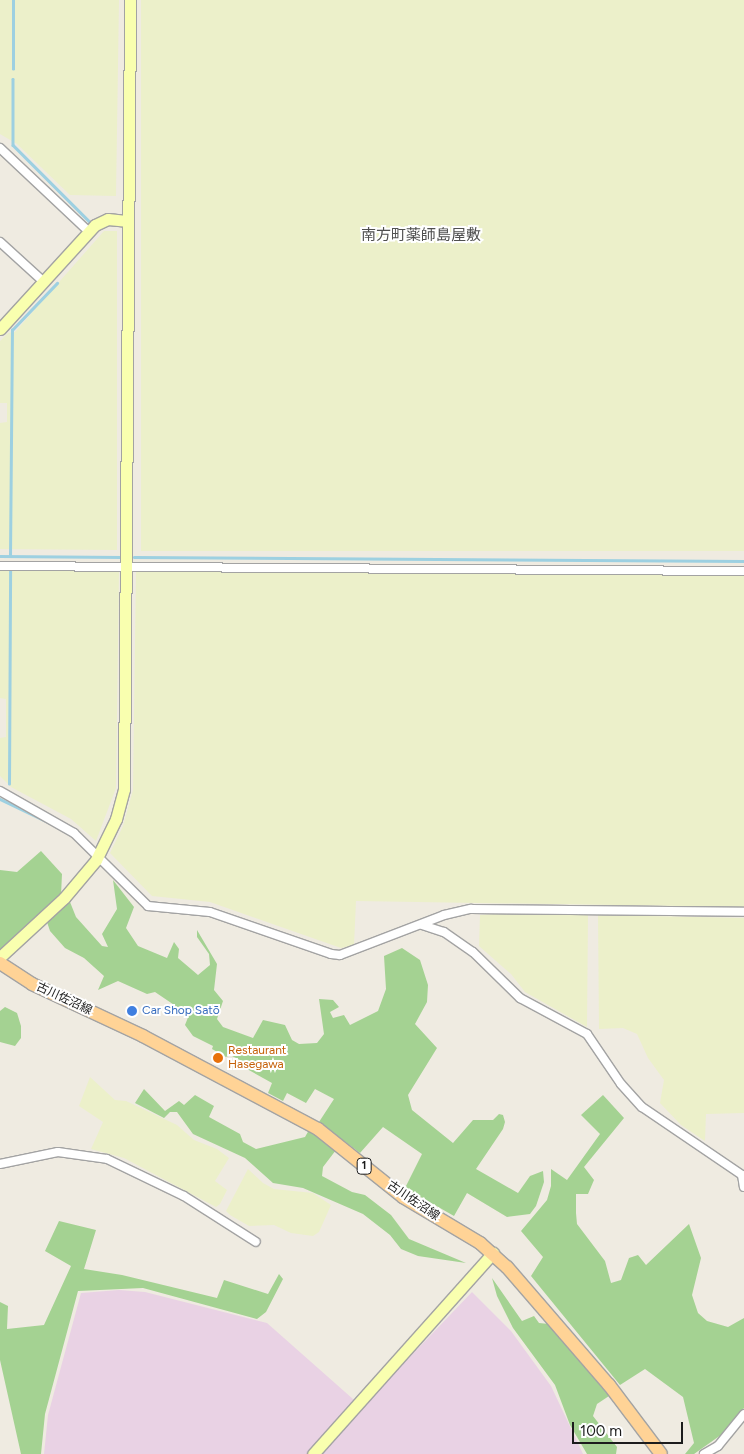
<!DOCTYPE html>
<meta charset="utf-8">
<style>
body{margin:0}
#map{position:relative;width:744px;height:1454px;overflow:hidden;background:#efebe1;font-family:Figtree,"Noto Sans JP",sans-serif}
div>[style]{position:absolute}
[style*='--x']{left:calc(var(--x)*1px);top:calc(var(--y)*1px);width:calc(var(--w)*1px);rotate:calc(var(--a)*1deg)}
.industrial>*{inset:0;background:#e9d2e4}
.farmland>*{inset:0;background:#ecf0ca;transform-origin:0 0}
.forest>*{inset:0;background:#a4d292}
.stream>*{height:2.5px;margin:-1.25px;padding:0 1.25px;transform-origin:1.25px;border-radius:1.25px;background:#9dd0e1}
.roads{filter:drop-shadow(1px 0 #a3a3a3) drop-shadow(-1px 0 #a3a3a3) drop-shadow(0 1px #a3a3a3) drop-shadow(0 -1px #a3a3a3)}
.street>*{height:8px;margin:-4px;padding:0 4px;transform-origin:4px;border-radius:4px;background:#fff}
.secondary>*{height:11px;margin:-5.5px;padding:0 5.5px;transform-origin:5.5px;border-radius:5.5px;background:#f9ffaf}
.primary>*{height:12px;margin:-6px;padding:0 6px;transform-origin:6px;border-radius:6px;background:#ffd396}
.dots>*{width:14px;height:14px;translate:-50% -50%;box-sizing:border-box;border:2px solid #fff;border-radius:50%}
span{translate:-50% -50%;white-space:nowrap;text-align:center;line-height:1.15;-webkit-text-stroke:4px #fff;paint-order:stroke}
.shield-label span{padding:1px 4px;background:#fff;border:1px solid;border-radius:4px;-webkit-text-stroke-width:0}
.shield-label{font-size:11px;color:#1c1c1c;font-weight:700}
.street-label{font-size:12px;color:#1c1c1c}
.shop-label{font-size:12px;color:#366cbe}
.left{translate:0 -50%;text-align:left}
.food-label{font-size:12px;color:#c56008}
.quarter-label{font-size:15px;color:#4f4f4f}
.scale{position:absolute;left:572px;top:1422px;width:111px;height:22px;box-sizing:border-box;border:2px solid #1c1c1c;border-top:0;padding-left:6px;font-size:15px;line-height:18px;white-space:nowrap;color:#1c1c1c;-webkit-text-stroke:4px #fff;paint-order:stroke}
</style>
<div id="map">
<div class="industrial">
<div style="clip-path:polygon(119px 1290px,145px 1292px,267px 1323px,362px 1407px,472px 1292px,511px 1331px,551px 1386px,583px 1454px,44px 1454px,48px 1415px,81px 1293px)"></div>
</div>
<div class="farmland">
<div style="clip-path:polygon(0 0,119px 0,116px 196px,70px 195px,17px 144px,0 134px)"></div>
<div style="left:141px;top:0;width:603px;height:551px"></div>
<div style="clip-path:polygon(104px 231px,117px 231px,117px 550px,0 549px,0 423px,7px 422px,7px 403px,0 403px,0 341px,8px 333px,15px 332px)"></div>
<div style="clip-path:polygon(0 570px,119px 571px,116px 788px,96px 841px,71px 819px,11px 787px,0 776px,0 738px,6px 737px,6px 699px,0 698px)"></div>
<div style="clip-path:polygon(136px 571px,744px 575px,744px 907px,356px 901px,354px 945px,341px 948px,210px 902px,152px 896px,110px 853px,123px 826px,133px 790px)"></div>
<div style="clip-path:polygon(495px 914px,588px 915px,587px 1027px,525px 992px,511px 974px,479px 946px,480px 915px)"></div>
<div style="clip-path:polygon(598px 915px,744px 918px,744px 1113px,706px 1114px,705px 1141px,681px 1125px,660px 1103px,664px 1080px,648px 1058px,637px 1034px,623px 1028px,599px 1029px)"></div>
<div style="clip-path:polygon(90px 1077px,115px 1100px,126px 1101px,177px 1125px,194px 1140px,217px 1149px,229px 1158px,215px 1181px,227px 1190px,220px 1204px,216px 1207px,124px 1158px,91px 1149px,103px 1122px,79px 1106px)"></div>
<div style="clip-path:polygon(248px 1169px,263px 1183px,274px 1189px,313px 1193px,331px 1205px,319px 1232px,313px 1236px,291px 1233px,274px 1225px,249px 1226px,230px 1215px,226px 1211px)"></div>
</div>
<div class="forest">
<div style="clip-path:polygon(41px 851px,62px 874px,61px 895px,0 950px,0 870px,17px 872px)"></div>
<div style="clip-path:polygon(113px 880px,134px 907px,126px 928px,138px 946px,167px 958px,174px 942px,179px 949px,178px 958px,198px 975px,210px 965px,209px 954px,197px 937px,197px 930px,217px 964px,214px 990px,223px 1001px,217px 1019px,223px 1027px,253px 1038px,263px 1020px,285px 1025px,292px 1040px,299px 1044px,317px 1043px,324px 1034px,319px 999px,333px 1000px,339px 1007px,330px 1012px,333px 1018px,344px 1015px,350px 1025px,378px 1011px,386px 989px,384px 956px,402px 948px,420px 960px,428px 985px,427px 1002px,415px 1024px,437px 1048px,408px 1095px,412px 1110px,453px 1143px,473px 1120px,493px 1120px,499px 1114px,503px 1115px,505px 1122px,503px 1129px,476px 1169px,518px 1193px,530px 1176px,543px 1171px,544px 1182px,536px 1206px,530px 1214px,507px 1217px,467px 1193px,454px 1216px,405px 1188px,422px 1154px,383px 1127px,360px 1153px,319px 1122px,334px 1099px,315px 1089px,306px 1103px,287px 1093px,283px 1101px,268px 1093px,272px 1083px,247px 1069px,242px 1061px,230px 1055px,226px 1057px,212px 1049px,213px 1046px,193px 1036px,185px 1025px,189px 1015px,155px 992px,147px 994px,118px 981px,98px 990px,104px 976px,84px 958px,65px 948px,50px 931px,47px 922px,70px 902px,76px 917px,102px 946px,108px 947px,102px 934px,117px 909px)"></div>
<div style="clip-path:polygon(5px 1007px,17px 1013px,21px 1026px,21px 1038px,15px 1046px,0 1042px,0 1011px)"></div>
<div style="clip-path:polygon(144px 1089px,165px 1111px,179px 1101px,184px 1105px,195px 1095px,214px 1106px,209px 1117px,240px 1134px,243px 1142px,256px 1149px,305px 1137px,309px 1130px,336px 1150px,323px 1167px,322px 1176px,352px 1192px,365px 1195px,391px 1215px,409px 1239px,466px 1263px,418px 1256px,401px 1249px,390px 1235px,363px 1214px,303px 1188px,273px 1183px,245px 1158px,193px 1134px,177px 1112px,170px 1112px,164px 1118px,135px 1103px)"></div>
<div style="clip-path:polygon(603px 1095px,624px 1118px,584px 1167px,594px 1180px,588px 1194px,576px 1194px,576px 1213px,577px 1224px,605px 1261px,611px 1283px,621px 1280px,629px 1258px,638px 1255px,646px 1265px,689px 1224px,701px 1258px,692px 1295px,698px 1313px,707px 1321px,728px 1327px,744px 1318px,744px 1408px,728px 1430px,694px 1454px,685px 1454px,694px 1443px,683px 1397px,645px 1369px,620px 1385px,531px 1276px,543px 1257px,521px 1231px,547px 1200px,551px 1186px,551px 1169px,567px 1180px,600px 1134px,581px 1115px)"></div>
<div style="clip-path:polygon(59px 1221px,96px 1230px,84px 1269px,122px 1275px,217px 1298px,224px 1280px,268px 1294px,279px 1274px,283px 1279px,266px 1312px,257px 1319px,143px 1288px,78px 1291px,45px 1414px,41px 1454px,21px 1454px,0 1360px,0 1302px,8px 1306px,7px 1329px,44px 1325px,71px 1266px,45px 1251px)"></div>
<div style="clip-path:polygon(492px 1278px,522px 1321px,534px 1316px,539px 1323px,549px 1324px,609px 1396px,597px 1404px,593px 1416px,617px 1447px,616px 1454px,587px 1454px,570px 1425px,555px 1385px,513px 1328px,497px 1296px)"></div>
</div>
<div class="stream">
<div style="--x:13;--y:69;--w:69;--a:-90"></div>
<div style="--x:13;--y:79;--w:66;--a:90"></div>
<div style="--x:13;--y:145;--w:109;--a:45"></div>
<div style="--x:0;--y:556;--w:121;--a:0.5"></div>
<div style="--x:10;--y:556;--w:226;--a:-89.5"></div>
<div style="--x:12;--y:330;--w:65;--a:-46.2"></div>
<div style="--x:134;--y:557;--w:610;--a:0.38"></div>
<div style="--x:9;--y:784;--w:213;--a:-89.7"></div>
<div style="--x:0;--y:799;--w:55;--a:25.6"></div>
</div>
<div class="roads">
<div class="street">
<div style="--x:0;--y:148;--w:122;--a:43.3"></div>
<div style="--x:0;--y:242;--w:59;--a:42.3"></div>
<div style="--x:0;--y:566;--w:744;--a:0.39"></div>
<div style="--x:0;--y:791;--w:85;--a:29.6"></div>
<div style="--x:74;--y:833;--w:104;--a:44.6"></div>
<div style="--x:148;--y:906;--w:62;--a:5.5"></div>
<div style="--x:210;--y:912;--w:128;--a:19.1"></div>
<div style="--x:331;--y:954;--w:9;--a:6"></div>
<div style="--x:340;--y:955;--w:111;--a:-21"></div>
<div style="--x:444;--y:915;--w:28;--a:-13"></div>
<div style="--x:471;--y:909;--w:273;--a:0.6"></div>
<div style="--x:422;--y:925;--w:23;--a:18"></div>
<div style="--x:444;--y:932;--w:35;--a:35"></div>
<div style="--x:473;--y:952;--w:66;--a:44.4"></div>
<div style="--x:520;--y:998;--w:76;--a:28.2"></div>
<div style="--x:587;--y:1034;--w:60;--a:55.8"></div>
<div style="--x:621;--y:1084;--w:31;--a:48"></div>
<div style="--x:642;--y:1107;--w:121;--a:34.2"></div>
<div style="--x:742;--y:1175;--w:12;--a:81"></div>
<div style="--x:0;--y:1164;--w:59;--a:-11.7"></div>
<div style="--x:58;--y:1152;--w:49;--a:8.1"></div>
<div style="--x:107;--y:1159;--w:85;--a:25.7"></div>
<div style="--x:184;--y:1196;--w:85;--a:32.6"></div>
<div style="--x:704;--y:1454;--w:16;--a:-30"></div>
<div style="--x:718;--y:1446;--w:41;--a:-50.9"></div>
</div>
<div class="secondary">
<div style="--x:0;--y:329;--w:141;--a:-47.6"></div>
<div style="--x:95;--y:225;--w:14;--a:-25"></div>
<div style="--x:108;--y:219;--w:18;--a:6"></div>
<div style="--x:0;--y:957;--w:87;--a:-42.7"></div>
<div style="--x:64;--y:898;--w:50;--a:-49.9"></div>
<div style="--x:96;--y:860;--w:46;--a:-64"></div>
<div style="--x:116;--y:819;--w:31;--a:-75"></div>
<div style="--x:124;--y:789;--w:789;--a:-89.56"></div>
<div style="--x:313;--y:1454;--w:270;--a:-48.2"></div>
</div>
<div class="primary">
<div style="--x:0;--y:963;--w:38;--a:33"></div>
<div style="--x:32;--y:984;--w:123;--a:25.1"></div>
<div style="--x:143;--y:1036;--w:198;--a:28"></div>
<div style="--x:318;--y:1129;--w:109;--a:38.7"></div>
<div style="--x:403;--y:1197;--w:90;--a:30.9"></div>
<div style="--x:480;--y:1243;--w:36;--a:42"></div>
<div style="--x:507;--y:1267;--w:156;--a:49.2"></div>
<div style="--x:609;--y:1385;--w:86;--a:53"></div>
</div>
</div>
<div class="dots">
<div style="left:132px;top:1011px;background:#3f7fe0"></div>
<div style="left:218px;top:1058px;background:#e8710a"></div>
</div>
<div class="shield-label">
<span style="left:364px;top:1166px">1</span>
</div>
<div class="street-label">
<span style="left:64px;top:999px;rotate:25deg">古川佐沼線</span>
<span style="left:413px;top:1201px;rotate:34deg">古川佐沼線</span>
</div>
<div class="shop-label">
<span class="left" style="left:142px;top:1011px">Car Shop Satō</span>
</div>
<div class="food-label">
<span class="left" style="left:228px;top:1058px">Restaurant<br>Hasegawa</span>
</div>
<div class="quarter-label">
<span style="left:421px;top:236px">南方町薬師島屋敷</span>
</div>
<div class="scale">100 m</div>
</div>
